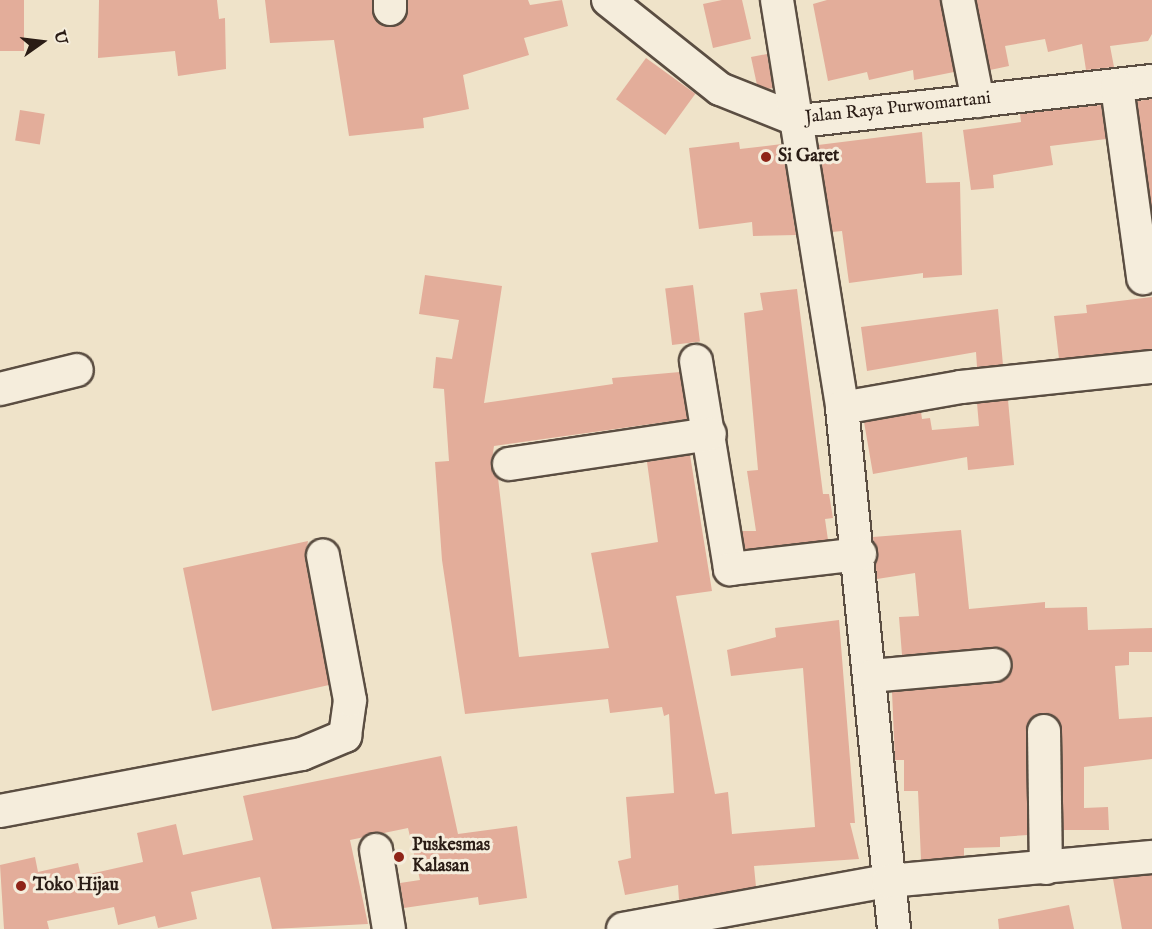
<!DOCTYPE html>
<style>
body{margin:0}
#map{position:relative;width:1152px;height:929px;overflow:hidden;background:#efe3c9;font-family:"IM FELL English",serif}
div>[style]{position:absolute}
[style*='--x']{left:calc(var(--x)*1px);top:calc(var(--y)*1px);width:calc(var(--w)*1px);rotate:calc(var(--a)*1deg)}
.building>*{inset:0;background:#e3ad9a;transform-origin:0 0}
.roads{filter:drop-shadow(2px 0 #5b4e42) drop-shadow(-2px 0 #5b4e42) drop-shadow(0 2px #5b4e42) drop-shadow(0 -2px #5b4e42)}
.minor>*{height:32px;margin:-16px;padding:0 16px;transform-origin:16px;border-radius:16px;background:#f5eddc}
.dots>*{width:16px;height:16px;translate:-50% -50%;box-sizing:border-box;border:3px solid #f5eddc;border-radius:50%}
span{translate:-50% -50%;white-space:nowrap;text-align:center;line-height:1.15;-webkit-text-stroke:6px #f5eddc;paint-order:stroke}
.street-label{font-size:18px;color:#2a1c15}
.poi-label{font-size:18px;color:#2a1c15;font-weight:700}
.left{translate:0 -50%;text-align:left}
.north{position:absolute;left:12px;top:12px;width:60px;height:60px;-webkit-text-stroke:4px #f5eddc;paint-order:stroke;rotate:76deg;font-size:16px;font-weight:700;line-height:24px;text-align:center;color:#2a1c15}
.north::after{content:'';display:block;margin:auto;width:21px;height:27px;background:#2a1c15;clip-path:polygon(50% 0,100% 100%,50% 72%,0 100%)}
</style>
<div id="map">
<div class="building">
<div style="left:0;top:0;width:24px;height:51px"></div>
<div style="clip-path:polygon(99px 0,217px 0,219px 19px,225px 18px,226px 69px,178px 76px,175px 51px,98px 58px)"></div>
<div style="clip-path:polygon(265px 0,372px 0,375px 18px,389px 27px,405px 18px,408px 0,528px 0,530px 5px,562px 0,568px 26px,524px 38px,529px 55px,463px 75px,469px 109px,423px 118px,424px 128px,349px 136px,334px 40px,270px 43px)"></div>
<div style="clip-path:polygon(722px 0,742px 0,751px 39px,713px 48px,703px 4px)"></div>
<div style="clip-path:polygon(827px 0,940px 0,954px 72px,914px 80px,913px 70px,869px 80px,867px 72px,828px 81px,813px 4px)"></div>
<div style="clip-path:polygon(976px 0,1152px 0,1152px 34px,1148px 41px,1110px 46px,1114px 67px,1086px 70px,1082px 44px,1048px 52px,1045px 39px,1005px 46px,1009px 66px,990px 70px)"></div>
<div style="clip-path:polygon(767px 54px,773px 88px,768px 89px,757px 85px,751px 57px)"></div>
<div style="left:646px;top:58px;width:61px;height:51px;rotate:36deg"></div>
<div style="clip-path:polygon(1152px 99px,1152px 211px,1137px 101px)"></div>
<div style="clip-path:polygon(1101px 105px,1106px 139px,1050px 146px,1053px 165px,993px 175px,994px 188px,971px 190px,963px 130px,1021px 122px,1020px 114px)"></div>
<div style="left:20px;top:110px;width:25px;height:31px;rotate:9deg"></div>
<div style="clip-path:polygon(922px 132px,926px 183px,960px 182px,962px 275px,923px 278px,923px 273px,849px 283px,842px 231px,832px 232px,818px 145px)"></div>
<div style="clip-path:polygon(739px 142px,740px 149px,782px 144px,796px 235px,753px 236px,752px 222px,699px 229px,689px 148px)"></div>
<div style="clip-path:polygon(425px 275px,502px 286px,484px 403px,613px 384px,612px 378px,680px 372px,687px 419px,494px 446px,491px 466px,498px 478px,519px 657px,609px 648px,591px 553px,658px 542px,647px 462px,690px 455px,712px 591px,676px 596px,715px 794px,728px 792px,732px 834px,815px 827px,803px 668px,731px 676px,727px 650px,776px 637px,775px 628px,839px 620px,855px 823px,850px 823px,859px 859px,754px 866px,756px 887px,679px 900px,678px 885px,625px 895px,618px 861px,631px 858px,626px 797px,674px 793px,669px 714px,664px 716px,662px 707px,610px 713px,608px 699px,465px 714px,442px 560px,435px 462px,449px 461px,444px 389px,433px 388px,436px 357px,452px 359px,459px 320px,419px 314px)"></div>
<div style="left:693px;top:285px;width:57px;height:28px;rotate:83deg"></div>
<div style="clip-path:polygon(797px 289px,823px 494px,829px 494px,833px 518px,825px 519px,828px 540px,745px 549px,742px 531px,756px 531px,747px 471px,758px 470px,744px 313px,763px 310px,760px 293px)"></div>
<div style="clip-path:polygon(1152px 297px,1152px 349px,1059px 359px,1054px 316px,1087px 313px,1086px 305px)"></div>
<div style="clip-path:polygon(998px 309px,1003px 365px,977px 367px,976px 352px,867px 371px,861px 327px)"></div>
<div style="clip-path:polygon(1008px 400px,1014px 465px,968px 470px,967px 457px,873px 474px,864px 422px,921px 412px,922px 419px,930px 418px,932px 430px,979px 426px,977px 403px)"></div>
<div style="clip-path:polygon(961px 530px,969px 609px,1045px 602px,1045px 608px,1087px 607px,1088px 630px,1152px 628px,1152px 652px,1129px 652px,1129px 665px,1115px 666px,1119px 719px,1152px 717px,1152px 759px,1084px 767px,1084px 808px,1108px 807px,1109px 830px,1063px 830px,1062px 730px,1053px 716px,1043px 713px,1029px 722px,1026px 731px,1028px 835px,1000px 837px,1000px 847px,964px 848px,964px 856px,921px 860px,918px 791px,904px 791px,904px 760px,895px 760px,892px 692px,997px 683px,1011px 673px,1013px 663px,1003px 649px,994px 647px,902px 655px,899px 617px,919px 616px,915px 573px,877px 579px,873px 537px)"></div>
<div style="clip-path:polygon(308px 541px,305px 559px,329px 685px,212px 711px,183px 568px)"></div>
<div style="clip-path:polygon(441px 756px,458px 834px,517px 826px,527px 898px,479px 905px,478px 897px,404px 908px,400px 883px,420px 880px,408px 828px,350px 840px,368px 924px,272px 929px,260px 877px,191px 892px,197px 919px,158px 928px,155px 916px,118px 925px,114px 907px,47px 921px,49px 929px,4px 929px,0 865px,35px 857px,38px 872px,78px 863px,81px 876px,143px 862px,137px 833px,176px 824px,183px 855px,253px 840px,243px 796px)"></div>
<div style="clip-path:polygon(1152px 875px,1152px 929px,1122px 929px,1113px 879px)"></div>
<div style="clip-path:polygon(1069px 905px,1074px 929px,999px 929px,998px 919px)"></div>
</div>
<div class="roads">
<div class="minor">
<div style="--x:390;--y:0;--w:9;--a:90"></div>
<div style="--x:608;--y:0;--w:143;--a:38.5"></div>
<div style="--x:720;--y:89;--w:86;--a:21.8"></div>
<div style="--x:800;--y:121;--w:354;--a:-6.5"></div>
<div style="--x:777;--y:0;--w:413;--a:80.9"></div>
<div style="--x:842;--y:408;--w:524;--a:84.3"></div>
<div style="--x:958;--y:0;--w:103;--a:78.8"></div>
<div style="--x:1117;--y:87;--w:193;--a:82.2"></div>
<div style="--x:696;--y:361;--w:211;--a:80.7"></div>
<div style="--x:730;--y:569;--w:131;--a:-6.6"></div>
<div style="--x:0;--y:389;--w:79;--a:-13.9"></div>
<div style="--x:842;--y:408;--w:121;--a:-10"></div>
<div style="--x:961;--y:387;--w:192;--a:-6"></div>
<div style="--x:509;--y:464;--w:203;--a:-8.5"></div>
<div style="--x:871;--y:676;--w:124;--a:-5.1"></div>
<div style="--x:1044;--y:731;--w:137;--a:89.2"></div>
<div style="--x:0;--y:811;--w:307;--a:-10.7"></div>
<div style="--x:302;--y:754;--w:47;--a:-22.7"></div>
<div style="--x:345;--y:736;--w:36;--a:-82"></div>
<div style="--x:350;--y:700;--w:147;--a:-100.6"></div>
<div style="--x:376;--y:850;--w:80;--a:80.7"></div>
<div style="--x:623;--y:929;--w:269;--a:-10.3"></div>
<div style="--x:888;--y:881;--w:265;--a:-5.2"></div>
</div>
</div>
<div class="dots">
<div style="left:766px;top:157px;background:#8f2418"></div>
<div style="left:399px;top:857px;background:#8f2418"></div>
<div style="left:21px;top:886px;background:#8f2418"></div>
</div>
<div class="street-label">
<span style="left:898px;top:109px;rotate:-6deg">Jalan Raya Purwomartani</span>
</div>
<div class="poi-label">
<span class="left" style="left:778px;top:157px">Si Garet</span>
<span class="left" style="left:412px;top:857px">Puskesmas<br>Kalasan</span>
<span class="left" style="left:33px;top:886px">Toko Hijau</span>
</div>
<div class="north">U</div>
</div>
